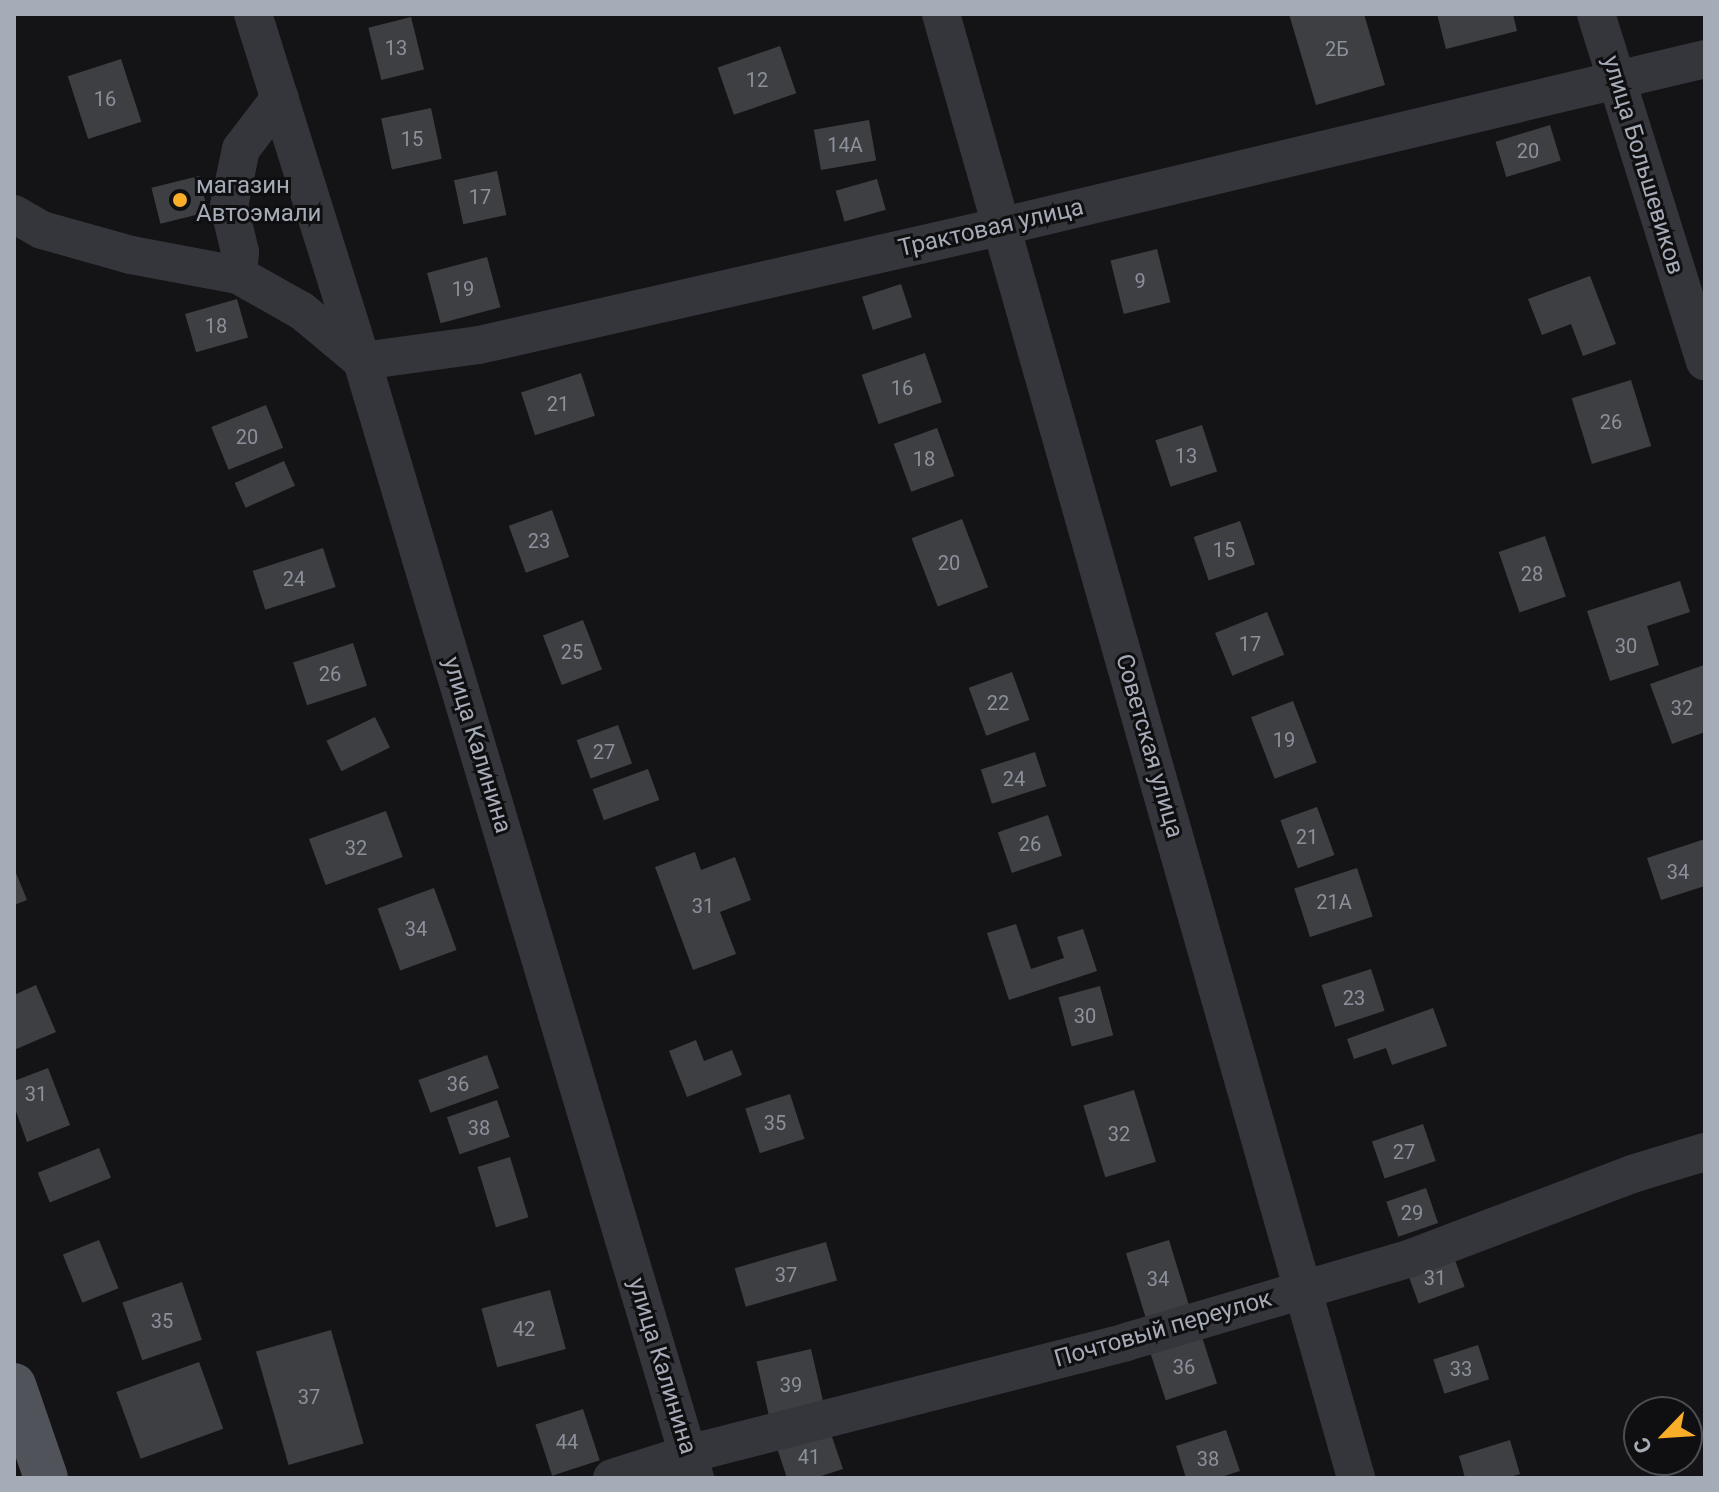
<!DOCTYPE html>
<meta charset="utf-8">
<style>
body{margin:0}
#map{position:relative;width:1719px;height:1492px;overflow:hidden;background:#141416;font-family:Roboto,sans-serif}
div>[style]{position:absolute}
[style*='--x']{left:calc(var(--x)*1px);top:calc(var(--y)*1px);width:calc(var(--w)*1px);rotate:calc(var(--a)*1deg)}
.building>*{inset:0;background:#3e3f43;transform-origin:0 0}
.minor>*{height:38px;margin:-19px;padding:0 19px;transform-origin:19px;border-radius:19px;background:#35363b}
.major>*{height:44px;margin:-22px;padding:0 22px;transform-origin:22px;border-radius:22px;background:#51535a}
.dots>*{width:22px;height:22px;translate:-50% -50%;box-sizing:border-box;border:4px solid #0f0f11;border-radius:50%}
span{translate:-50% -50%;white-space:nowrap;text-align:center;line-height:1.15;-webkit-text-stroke:6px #0f0f11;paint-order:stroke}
.number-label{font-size:20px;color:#8b909a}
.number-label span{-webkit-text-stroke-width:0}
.street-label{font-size:24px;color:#a5abb7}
.poi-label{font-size:24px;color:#a5abb7}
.left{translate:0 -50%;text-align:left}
.frame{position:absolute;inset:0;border:16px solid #a5abb7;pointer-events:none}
.north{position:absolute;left:1623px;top:1396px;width:80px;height:80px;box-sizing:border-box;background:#0f0f11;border:2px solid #4b4d53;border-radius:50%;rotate:245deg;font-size:22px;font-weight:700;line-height:32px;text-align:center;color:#a5abb7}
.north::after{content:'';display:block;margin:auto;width:28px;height:36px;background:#f9ae29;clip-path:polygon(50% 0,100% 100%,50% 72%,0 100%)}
</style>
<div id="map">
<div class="building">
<div style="clip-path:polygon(1289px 14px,1364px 14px,1385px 85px,1316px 105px)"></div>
<div style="clip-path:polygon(1437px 14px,1513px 14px,1517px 31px,1446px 49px)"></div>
<div style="left:411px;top:17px;width:54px;height:44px;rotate:76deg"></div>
<div style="left:780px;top:46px;width:50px;height:66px;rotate:71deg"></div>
<div style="left:121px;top:59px;width:66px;height:56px;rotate:72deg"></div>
<div style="left:431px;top:108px;width:52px;height:51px;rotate:78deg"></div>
<div style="left:869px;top:120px;width:41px;height:56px;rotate:80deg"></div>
<div style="left:1550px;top:125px;width:37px;height:57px;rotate:73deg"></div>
<div style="left:497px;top:171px;width:45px;height:44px;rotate:78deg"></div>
<div style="left:199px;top:176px;width:37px;height:49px;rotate:76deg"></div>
<div style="left:877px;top:179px;width:32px;height:43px;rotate:74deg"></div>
<div style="left:1157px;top:249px;width:55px;height:48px;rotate:76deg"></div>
<div style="left:487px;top:257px;width:52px;height:62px;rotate:75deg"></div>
<div style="clip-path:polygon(1590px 276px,1616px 344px,1583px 356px,1571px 324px,1542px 335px,1528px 299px)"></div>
<div style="left:901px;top:284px;width:35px;height:41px;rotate:72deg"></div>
<div style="left:237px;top:299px;width:40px;height:54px;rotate:74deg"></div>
<div style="left:925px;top:353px;width:52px;height:67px;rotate:71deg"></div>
<div style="left:581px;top:373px;width:45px;height:63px;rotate:72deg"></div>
<div style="left:1631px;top:380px;width:69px;height:62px;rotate:73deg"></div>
<div style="left:266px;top:405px;width:46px;height:59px;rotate:68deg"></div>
<div style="left:1202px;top:425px;width:49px;height:49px;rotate:72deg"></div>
<div style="left:937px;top:428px;width:51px;height:46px;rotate:70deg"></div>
<div style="left:284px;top:461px;width:27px;height:54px;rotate:66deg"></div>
<div style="left:552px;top:510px;width:50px;height:46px;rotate:70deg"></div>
<div style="left:962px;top:519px;width:73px;height:54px;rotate:69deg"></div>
<div style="left:1240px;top:521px;width:46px;height:49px;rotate:71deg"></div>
<div style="left:1545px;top:536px;width:64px;height:49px;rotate:71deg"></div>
<div style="left:323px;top:548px;width:41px;height:74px;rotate:72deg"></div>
<div style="clip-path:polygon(1680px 581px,1690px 612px,1647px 626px,1659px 665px,1610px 681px,1587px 611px)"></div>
<div style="left:1267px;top:612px;width:46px;height:56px;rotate:68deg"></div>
<div style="left:583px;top:620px;width:53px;height:43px;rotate:69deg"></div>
<div style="left:353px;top:643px;width:45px;height:63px;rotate:72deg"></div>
<div style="clip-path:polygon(1704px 665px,1705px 732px,1672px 744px,1650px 684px)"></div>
<div style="left:1012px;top:672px;width:51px;height:46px;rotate:70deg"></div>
<div style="left:1293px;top:701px;width:66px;height:45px;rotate:69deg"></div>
<div style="left:375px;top:717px;width:34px;height:54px;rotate:64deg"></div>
<div style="left:618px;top:725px;width:41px;height:44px;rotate:70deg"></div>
<div style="left:1035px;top:752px;width:36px;height:57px;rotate:72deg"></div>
<div style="left:648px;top:769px;width:33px;height:59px;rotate:70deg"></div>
<div style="left:1317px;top:807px;width:51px;height:39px;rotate:70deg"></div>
<div style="left:386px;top:811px;width:49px;height:82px;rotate:70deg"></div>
<div style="left:1048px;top:815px;width:43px;height:53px;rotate:71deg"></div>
<div style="clip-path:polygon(1705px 839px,1705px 886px,1661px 900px,1647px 858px)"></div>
<div style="clip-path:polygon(695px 852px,701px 870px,735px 857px,751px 900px,720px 912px,736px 954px,693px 970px,655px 867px)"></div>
<div style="clip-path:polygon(14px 868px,27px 900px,14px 905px)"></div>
<div style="left:1357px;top:868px;width:51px;height:66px;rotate:72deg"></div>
<div style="left:434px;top:888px;width:66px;height:60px;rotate:70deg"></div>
<div style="clip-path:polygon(1016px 924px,1031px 969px,1064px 958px,1057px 937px,1083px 929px,1097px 971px,1009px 1000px,987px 933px)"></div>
<div style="left:1371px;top:969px;width:44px;height:52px;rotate:72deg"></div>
<div style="clip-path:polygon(36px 985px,56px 1032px,14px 1050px,14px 995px)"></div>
<div style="left:1100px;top:986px;width:51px;height:43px;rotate:75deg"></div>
<div style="clip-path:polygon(1433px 1008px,1447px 1046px,1392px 1065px,1386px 1048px,1354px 1059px,1347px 1039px)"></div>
<div style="clip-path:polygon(696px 1040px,704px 1061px,732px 1050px,742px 1075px,687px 1097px,669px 1051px)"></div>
<div style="left:487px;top:1055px;width:35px;height:73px;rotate:70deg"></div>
<div style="clip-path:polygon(48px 1068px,70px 1125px,27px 1142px,14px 1106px,14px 1081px)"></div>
<div style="left:1134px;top:1090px;width:75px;height:53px;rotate:73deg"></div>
<div style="left:790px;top:1094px;width:47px;height:47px;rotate:72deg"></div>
<div style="left:497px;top:1100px;width:39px;height:53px;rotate:71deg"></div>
<div style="left:1423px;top:1124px;width:39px;height:54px;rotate:71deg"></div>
<div style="left:99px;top:1148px;width:32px;height:66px;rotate:68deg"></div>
<div style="left:510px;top:1157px;width:63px;height:34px;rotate:73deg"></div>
<div style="left:1426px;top:1188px;width:37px;height:42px;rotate:71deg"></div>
<div style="left:99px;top:1240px;width:52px;height:39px;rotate:68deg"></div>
<div style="left:1169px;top:1240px;width:69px;height:45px;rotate:73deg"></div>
<div style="left:826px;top:1242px;width:40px;height:95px;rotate:74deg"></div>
<div style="left:1452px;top:1252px;width:37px;height:49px;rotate:70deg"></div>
<div style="left:182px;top:1282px;width:61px;height:63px;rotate:71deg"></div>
<div style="left:550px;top:1290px;width:61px;height:71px;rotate:75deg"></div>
<div style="left:331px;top:1330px;width:118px;height:78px;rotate:74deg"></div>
<div style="left:1201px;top:1334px;width:52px;height:54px;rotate:72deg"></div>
<div style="left:1478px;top:1345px;width:36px;height:47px;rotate:72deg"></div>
<div style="left:811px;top:1349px;width:61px;height:56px;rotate:77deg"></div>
<div style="left:199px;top:1362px;width:71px;height:88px;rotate:70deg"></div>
<div style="left:583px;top:1409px;width:54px;height:50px;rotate:72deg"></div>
<div style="clip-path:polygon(829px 1428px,843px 1469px,815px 1478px,787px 1478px,776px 1445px)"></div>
<div style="clip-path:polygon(1226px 1430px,1240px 1471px,1218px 1478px,1186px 1478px,1176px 1446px)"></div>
<div style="clip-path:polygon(1510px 1440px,1520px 1474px,1507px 1478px,1465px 1478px,1459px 1456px)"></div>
</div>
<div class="minor">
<div style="--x:253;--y:14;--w:364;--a:72.6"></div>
<div style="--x:362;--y:361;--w:1166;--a:73.4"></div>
<div style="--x:941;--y:14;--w:1522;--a:74.17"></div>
<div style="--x:1596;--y:14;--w:364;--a:72.6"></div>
<div style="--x:14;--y:214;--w:32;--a:30"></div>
<div style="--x:42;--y:230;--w:92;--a:15.7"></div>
<div style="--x:131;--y:255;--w:109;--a:10.6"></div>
<div style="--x:238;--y:275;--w:73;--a:29.4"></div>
<div style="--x:302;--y:311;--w:78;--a:39.8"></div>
<div style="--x:362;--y:361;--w:118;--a:-7.8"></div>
<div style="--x:479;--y:345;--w:537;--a:-12.79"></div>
<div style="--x:1003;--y:226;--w:722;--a:-13.38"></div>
<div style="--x:238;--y:275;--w:23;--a:-85"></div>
<div style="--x:240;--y:252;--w:47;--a:-103.4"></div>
<div style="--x:229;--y:206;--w:58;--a:-78.1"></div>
<div style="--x:241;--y:149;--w:64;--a:-52.6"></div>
<div style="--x:612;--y:1478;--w:80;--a:-17.5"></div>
<div style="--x:688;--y:1454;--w:452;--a:-14.3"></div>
<div style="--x:1126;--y:1342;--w:297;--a:-16.4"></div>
<div style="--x:1411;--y:1258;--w:236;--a:-20.8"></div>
<div style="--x:1632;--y:1174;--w:76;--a:-16.8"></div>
</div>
<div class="major">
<div style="--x:14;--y:1385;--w:98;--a:71"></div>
</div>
<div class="dots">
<div style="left:180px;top:200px;background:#f9ae29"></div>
</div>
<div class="number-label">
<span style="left:396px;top:48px">13</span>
<span style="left:1337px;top:49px">2Б</span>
<span style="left:757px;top:80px">12</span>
<span style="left:105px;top:99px">16</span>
<span style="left:412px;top:139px">15</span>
<span style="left:845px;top:145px">14А</span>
<span style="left:1528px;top:151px">20</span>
<span style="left:480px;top:197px">17</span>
<span style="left:1140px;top:281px">9</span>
<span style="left:463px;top:289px">19</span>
<span style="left:216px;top:326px">18</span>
<span style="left:902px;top:388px">16</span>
<span style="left:558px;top:404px">21</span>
<span style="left:1611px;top:422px">26</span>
<span style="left:247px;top:437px">20</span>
<span style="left:1186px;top:456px">13</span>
<span style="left:924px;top:459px">18</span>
<span style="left:539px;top:541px">23</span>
<span style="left:1224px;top:550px">15</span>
<span style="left:949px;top:563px">20</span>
<span style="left:1532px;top:574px">28</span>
<span style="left:294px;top:579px">24</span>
<span style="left:1250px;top:644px">17</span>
<span style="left:1626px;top:646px">30</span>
<span style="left:572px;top:652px">25</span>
<span style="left:330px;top:674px">26</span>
<span style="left:998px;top:703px">22</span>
<span style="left:1682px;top:708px">32</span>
<span style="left:1284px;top:740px">19</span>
<span style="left:604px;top:752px">27</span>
<span style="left:1014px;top:779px">24</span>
<span style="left:1307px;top:837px">21</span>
<span style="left:1030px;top:844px">26</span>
<span style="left:356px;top:848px">32</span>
<span style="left:1678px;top:872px">34</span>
<span style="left:1334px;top:902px">21А</span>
<span style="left:703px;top:906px">31</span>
<span style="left:416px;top:929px">34</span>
<span style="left:1354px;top:998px">23</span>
<span style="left:1085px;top:1016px">30</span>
<span style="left:458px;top:1084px">36</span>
<span style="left:36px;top:1094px">31</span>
<span style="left:775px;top:1123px">35</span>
<span style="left:479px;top:1128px">38</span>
<span style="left:1119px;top:1134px">32</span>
<span style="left:1404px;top:1152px">27</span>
<span style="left:1412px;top:1213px">29</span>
<span style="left:786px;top:1275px">37</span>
<span style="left:1435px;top:1278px">31</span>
<span style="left:1158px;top:1279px">34</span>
<span style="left:162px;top:1321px">35</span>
<span style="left:524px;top:1329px">42</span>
<span style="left:1184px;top:1367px">36</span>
<span style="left:1461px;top:1369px">33</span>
<span style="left:791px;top:1385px">39</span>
<span style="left:309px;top:1397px">37</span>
<span style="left:567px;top:1442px">44</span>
<span style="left:809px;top:1457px">41</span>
<span style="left:1208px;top:1459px">38</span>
</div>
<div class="street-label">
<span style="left:1643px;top:165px;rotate:73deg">улица Большевиков</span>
<span style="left:991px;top:228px;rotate:-13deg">Трактовая улица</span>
<span style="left:477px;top:745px;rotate:73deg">улица Калинина</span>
<span style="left:1149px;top:746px;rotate:74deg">Советская улица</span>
<span style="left:1163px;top:1329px;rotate:-16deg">Почтовый переулок</span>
<span style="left:662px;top:1366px;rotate:73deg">улица Калинина</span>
</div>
<div class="poi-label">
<span class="left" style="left:196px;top:200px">магазин<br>Автоэмали</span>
</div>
<div class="frame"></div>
<div class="north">С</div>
</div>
